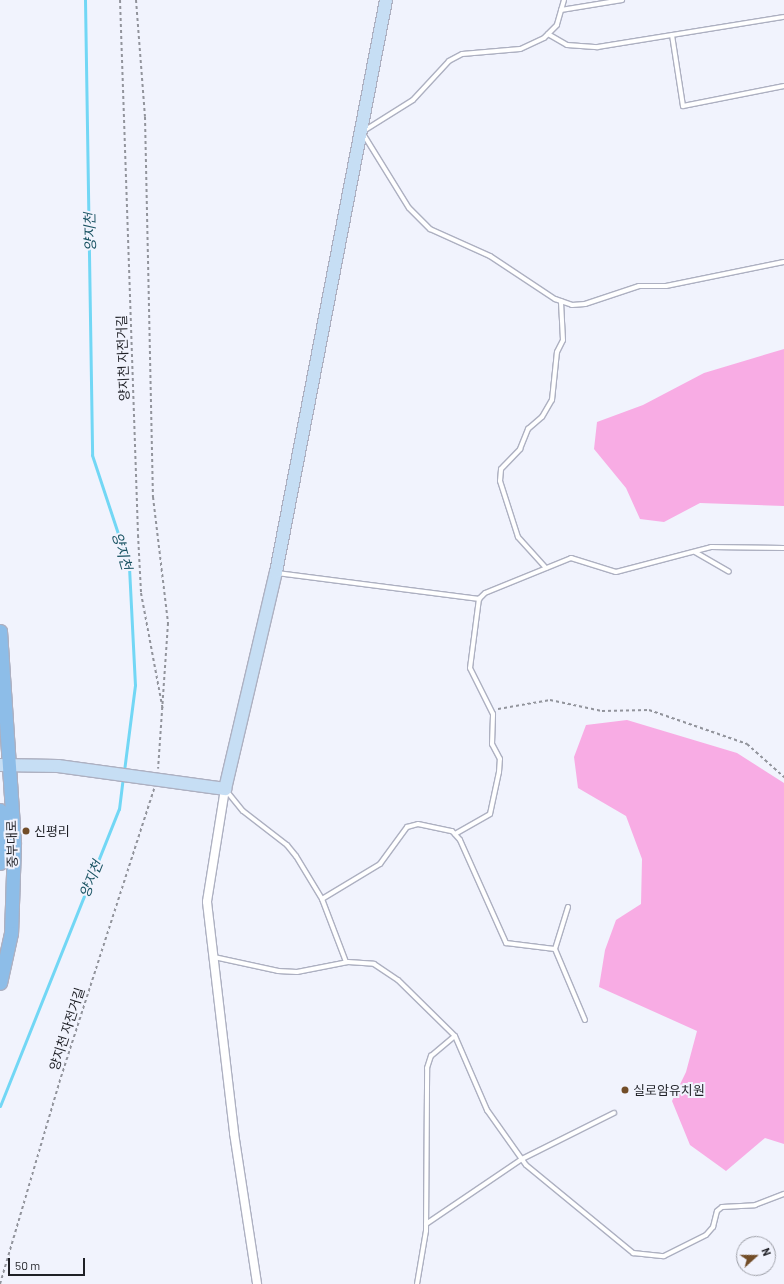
<!DOCTYPE html>
<meta charset="utf-8">
<style>
body{margin:0}
#map{position:relative;width:784px;height:1284px;overflow:hidden;background:#f1f3fd;font-family:Barlow,"Noto Sans KR",sans-serif}
div>[style]{position:absolute}
[style*='--x']{left:calc(var(--x)*1px);top:calc(var(--y)*1px);width:calc(var(--w)*1px);rotate:calc(var(--a)*1deg)}
.green>*{inset:0;background:#f8ace4}
.stream>*{height:3px;margin:-1.5px;padding:0 1.5px;transform-origin:1.5px;border-radius:1.5px;background:#72d7f5}
.path>*{height:2px;margin-top:-1px;transform-origin:0;background:repeating-linear-gradient(90deg,#92949c 0 3px,transparent 0 6px)}
.roads{filter:drop-shadow(1px 0 #adb0c1) drop-shadow(-1px 0 #adb0c1) drop-shadow(0 1px #adb0c1) drop-shadow(0 -1px #adb0c1)}
.lane>*{height:4px;margin:-2px;padding:0 2px;transform-origin:2px;border-radius:2px;background:#fff}
.street>*{height:8px;margin:-4px;padding:0 4px;transform-origin:4px;border-radius:4px;background:#fff}
.secondary>*{height:12px;margin:-6px;padding:0 6px;transform-origin:6px;border-radius:6px;background:#c6def4}
.primary>*{height:13px;margin:-6.5px;padding:0 6.5px;transform-origin:6.5px;border-radius:6.5px;background:#8dbde8}
.dots>*{width:11px;height:11px;translate:-50% -50%;box-sizing:border-box;border:2px solid #f1f3fd;border-radius:50%}
span{translate:-50% -50%;white-space:nowrap;text-align:center;line-height:1.15;-webkit-text-stroke:4px #f1f3fd;paint-order:stroke}
.street-label{font-size:13px;color:#1f2026}
.poi-label{font-size:13px;color:#1f2026}
.left{translate:0 -50%;text-align:left}
.water-label{font-size:14px;color:#1a5363;font-style:italic}
.north{position:absolute;left:736px;top:1236px;width:40px;height:40px;box-sizing:border-box;background:#f1f3fd;border:1px solid #9d9fa7;border-radius:50%;rotate:69deg;font-size:11px;font-weight:700;line-height:16px;text-align:center;color:#1f2026}
.north::after{content:'';display:block;margin:auto;width:14px;height:18px;background:#724d28;clip-path:polygon(50% 0,100% 100%,50% 72%,0 100%)}
.scale{position:absolute;left:8px;top:1258px;width:77px;height:18px;box-sizing:border-box;border:2px solid #1f2026;border-top:0;padding-left:5px;font-size:12px;line-height:14px;white-space:nowrap;color:#1f2026;-webkit-text-stroke:3px #f1f3fd;paint-order:stroke}
</style>
<div id="map">
<div class="green">
<div style="clip-path:polygon(784px 349px,784px 506px,700px 503px,664px 522px,640px 519px,626px 488px,594px 449px,597px 422px,643px 405px,704px 373px)"></div>
<div style="clip-path:polygon(627px 720px,737px 753px,784px 783px,784px 1144px,765px 1138px,726px 1171px,690px 1145px,672px 1101px,686px 1072px,697px 1031px,599px 987px,605px 950px,616px 920px,641px 904px,642px 859px,626px 816px,578px 788px,574px 757px,586px 725px)"></div>
</div>
<div class="stream">
<div style="--x:85;--y:0;--w:455;--a:89.1"></div>
<div style="--x:92;--y:455;--w:118;--a:71.7"></div>
<div style="--x:129;--y:567;--w:118;--a:87.1"></div>
<div style="--x:135;--y:685;--w:87;--a:97.3"></div>
<div style="--x:0;--y:1106;--w:320;--a:-68.2"></div>
<div style="--x:119;--y:809;--w:32;--a:-83"></div>
</div>
<div class="path">
<div style="--x:120;--y:0;--w:535;--a:88.07"></div>
<div style="--x:138;--y:535;--w:58;--a:87"></div>
<div style="--x:141;--y:593;--w:120;--a:79.4"></div>
<div style="--x:136;--y:0;--w:117;--a:85.6"></div>
<div style="--x:145;--y:117;--w:380;--a:88.8"></div>
<div style="--x:153;--y:497;--w:127;--a:83.2"></div>
<div style="--x:168;--y:623;--w:146;--a:93.9"></div>
<div style="--x:498;--y:709;--w:53;--a:-9.8"></div>
<div style="--x:550;--y:700;--w:53;--a:11.9"></div>
<div style="--x:602;--y:711;--w:47;--a:-1.2"></div>
<div style="--x:649;--y:710;--w:104;--a:19.1"></div>
<div style="--x:747;--y:744;--w:50;--a:41.7"></div>
<div style="--x:0;--y:1284;--w:216;--a:-73.6"></div>
<div style="--x:61;--y:1077;--w:303;--a:-72.1"></div>
</div>
<div class="roads">
<div class="lane">
<div style="--x:564;--y:0;--w:26;--a:106"></div>
<div style="--x:557;--y:25;--w:18;--a:135"></div>
<div style="--x:544;--y:38;--w:26;--a:155"></div>
<div style="--x:520;--y:49;--w:58;--a:175.1"></div>
<div style="--x:462;--y:54;--w:15;--a:152"></div>
<div style="--x:449;--y:61;--w:53;--a:132.7"></div>
<div style="--x:413;--y:100;--w:60;--a:147.9"></div>
<div style="--x:362;--y:132;--w:89;--a:58.3"></div>
<div style="--x:409;--y:208;--w:30;--a:45"></div>
<div style="--x:430;--y:229;--w:66;--a:24.2"></div>
<div style="--x:490;--y:256;--w:78;--a:33.5"></div>
<div style="--x:555;--y:299;--w:18;--a:19"></div>
<div style="--x:572;--y:305;--w:13;--a:-4"></div>
<div style="--x:585;--y:304;--w:57;--a:-18.4"></div>
<div style="--x:639;--y:286;--w:27;--a:0"></div>
<div style="--x:666;--y:286;--w:120;--a:-11.5"></div>
<div style="--x:561;--y:10;--w:62;--a:-9.3"></div>
<div style="--x:548;--y:34;--w:22;--a:30"></div>
<div style="--x:567;--y:45;--w:31;--a:4"></div>
<div style="--x:598;--y:47;--w:188;--a:-9.2"></div>
<div style="--x:672;--y:35;--w:72;--a:81.2"></div>
<div style="--x:683;--y:106;--w:103;--a:-11.2"></div>
<div style="--x:695;--y:552;--w:39;--a:30"></div>
<div style="--x:546;--y:568;--w:42;--a:-132.1"></div>
<div style="--x:518;--y:537;--w:59;--a:-107.8"></div>
<div style="--x:500;--y:481;--w:12;--a:-85"></div>
<div style="--x:501;--y:469;--w:28;--a:-46"></div>
<div style="--x:520;--y:449;--w:22;--a:-68"></div>
<div style="--x:528;--y:429;--w:18;--a:-41"></div>
<div style="--x:542;--y:417;--w:20;--a:-60"></div>
<div style="--x:552;--y:400;--w:48;--a:-84.1"></div>
<div style="--x:557;--y:352;--w:13;--a:-63"></div>
<div style="--x:563;--y:340;--w:39;--a:-93"></div>
<div style="--x:277;--y:573;--w:204;--a:7.3"></div>
<div style="--x:225;--y:789;--w:28;--a:51"></div>
<div style="--x:243;--y:811;--w:56;--a:37.7"></div>
<div style="--x:287;--y:845;--w:14;--a:51"></div>
<div style="--x:296;--y:856;--w:50;--a:58.8"></div>
<div style="--x:322;--y:899;--w:67;--a:69.1"></div>
<div style="--x:455;--y:834;--w:40;--a:-29.7"></div>
<div style="--x:490;--y:814;--w:43;--a:-77.9"></div>
<div style="--x:499;--y:772;--w:13;--a:-86"></div>
<div style="--x:500;--y:759;--w:17;--a:-118"></div>
<div style="--x:492;--y:744;--w:30;--a:-88"></div>
<div style="--x:493;--y:714;--w:51;--a:-116.6"></div>
<div style="--x:470;--y:668;--w:70;--a:-82.6"></div>
<div style="--x:479;--y:599;--w:8;--a:-45"></div>
<div style="--x:485;--y:593;--w:93;--a:-22.1"></div>
<div style="--x:571;--y:558;--w:47;--a:17.3"></div>
<div style="--x:616;--y:572;--w:98;--a:-14.7"></div>
<div style="--x:711;--y:547;--w:73;--a:0.8"></div>
<div style="--x:322;--y:899;--w:68;--a:-31.1"></div>
<div style="--x:380;--y:864;--w:46;--a:-53.9"></div>
<div style="--x:407;--y:827;--w:11;--a:-15"></div>
<div style="--x:418;--y:824;--w:35;--a:12"></div>
<div style="--x:452;--y:831;--w:12;--a:48"></div>
<div style="--x:460;--y:840;--w:113;--a:65.9"></div>
<div style="--x:506;--y:943;--w:49;--a:7"></div>
<div style="--x:555;--y:949;--w:77;--a:67.1"></div>
<div style="--x:555;--y:949;--w:44;--a:-72.8"></div>
<div style="--x:214;--y:957;--w:66;--a:12.3"></div>
<div style="--x:278;--y:971;--w:19;--a:3"></div>
<div style="--x:297;--y:972;--w:52;--a:-11.1"></div>
<div style="--x:348;--y:962;--w:26;--a:4"></div>
<div style="--x:374;--y:964;--w:29;--a:34"></div>
<div style="--x:398;--y:980;--w:80;--a:44.5"></div>
<div style="--x:455;--y:1036;--w:81;--a:66.6"></div>
<div style="--x:487;--y:1110;--w:67;--a:54.7"></div>
<div style="--x:526;--y:1165;--w:139;--a:39.4"></div>
<div style="--x:633;--y:1253;--w:31;--a:6"></div>
<div style="--x:664;--y:1256;--w:47;--a:-26.6"></div>
<div style="--x:706;--y:1235;--w:11;--a:-49"></div>
<div style="--x:713;--y:1227;--w:16;--a:-76"></div>
<div style="--x:717;--y:1211;--w:6;--a:-39"></div>
<div style="--x:722;--y:1207;--w:33;--a:-3"></div>
<div style="--x:755;--y:1205;--w:31;--a:-21"></div>
<div style="--x:426;--y:1224;--w:116;--a:-34.1"></div>
<div style="--x:522;--y:1159;--w:103;--a:-26.6"></div>
<div style="--x:417;--y:1284;--w:54;--a:-80.4"></div>
<div style="--x:426;--y:1231;--w:163;--a:-89.6"></div>
<div style="--x:427;--y:1068;--w:13;--a:-72"></div>
<div style="--x:431;--y:1056;--w:31;--a:-40"></div>
</div>
<div class="street">
<div style="--x:225;--y:789;--w:114;--a:99.1"></div>
<div style="--x:207;--y:902;--w:233;--a:83.3"></div>
<div style="--x:234;--y:1133;--w:153;--a:81.3"></div>
</div>
<div class="secondary">
<div style="--x:0;--y:765;--w:58;--a:1"></div>
<div style="--x:58;--y:766;--w:169;--a:7.8"></div>
<div style="--x:225;--y:789;--w:223;--a:-76.8"></div>
<div style="--x:276;--y:572;--w:582;--a:-79.11"></div>
</div>
<div class="primary">
<div style="--x:0;--y:631;--w:213;--a:86.2"></div>
<div style="--x:14;--y:844;--w:89;--a:91.9"></div>
<div style="--x:11;--y:933;--w:51;--a:102.4"></div>
<div style="--x:0;--y:810;--w:53;--a:90"></div>
</div>
</div>
<div class="dots">
<div style="left:26px;top:831px;background:#724d28"></div>
<div style="left:625px;top:1090px;background:#724d28"></div>
</div>
<div class="street-label">
<span style="left:123px;top:358px;rotate:-92deg">양지천 자전거길</span>
<span style="left:12px;top:844px;rotate:-91deg">중부대로</span>
<span style="left:67px;top:1029px;rotate:-72deg">양지천 자전거길</span>
</div>
<div class="poi-label">
<span class="left" style="left:34px;top:831px">신평리</span>
<span class="left" style="left:633px;top:1090px">실로암유치원</span>
</div>
<div class="water-label">
<span style="left:90px;top:232px;rotate:-91deg">양지천</span>
<span style="left:122px;top:551px;rotate:74deg">양지천</span>
<span style="left:91px;top:879px;rotate:-68deg">양지천</span>
</div>
<div class="north">N</div>
<div class="scale">50 m</div>
</div>
